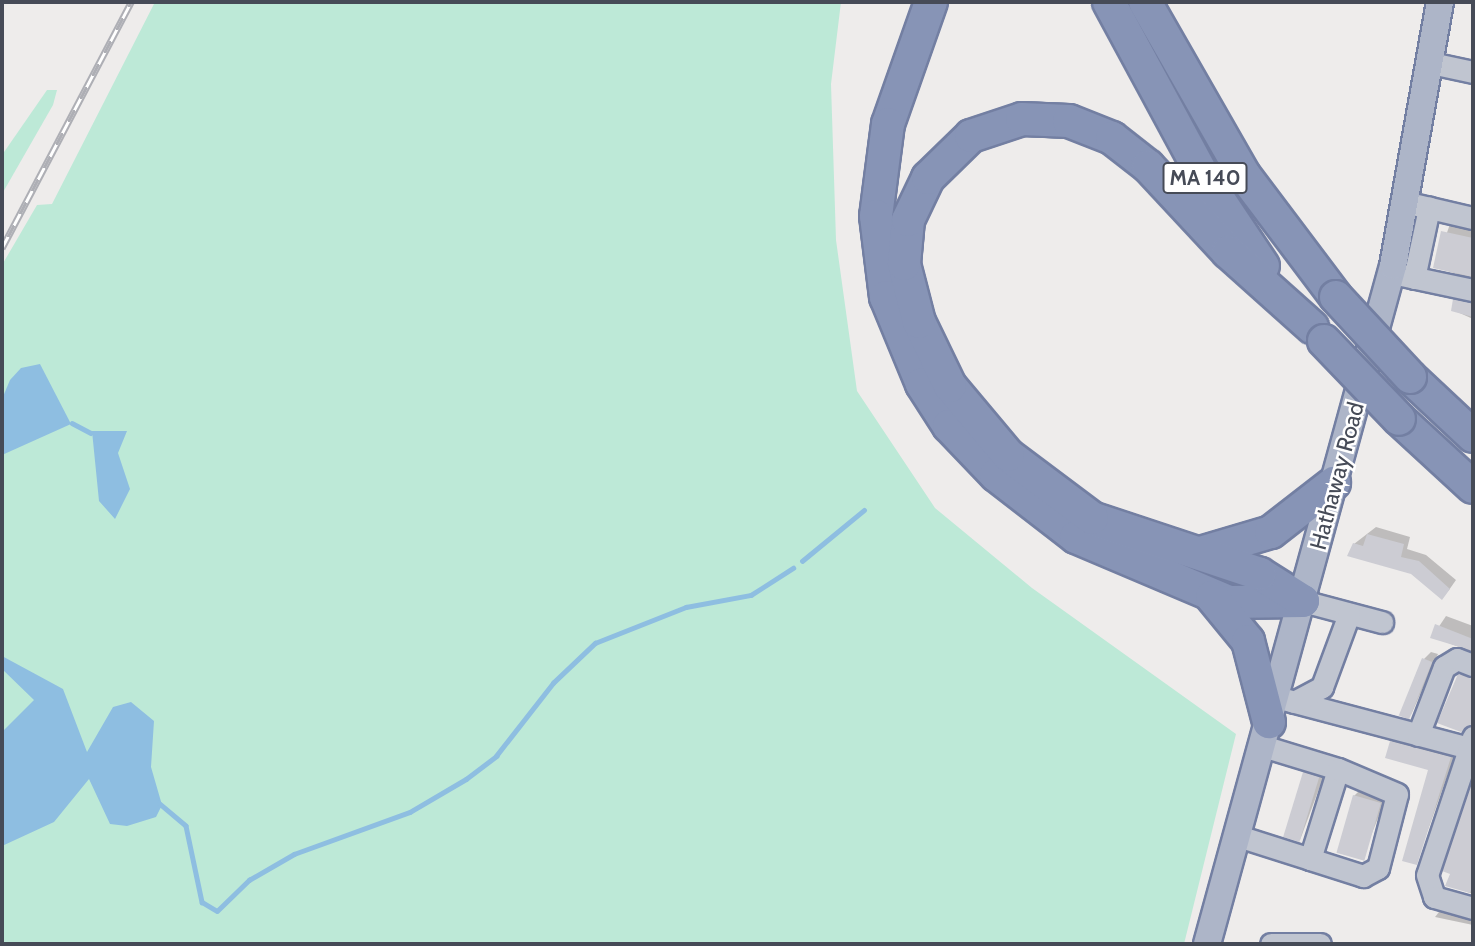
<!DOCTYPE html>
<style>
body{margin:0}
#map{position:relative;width:1475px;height:946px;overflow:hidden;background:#eeeceb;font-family:Cabin,sans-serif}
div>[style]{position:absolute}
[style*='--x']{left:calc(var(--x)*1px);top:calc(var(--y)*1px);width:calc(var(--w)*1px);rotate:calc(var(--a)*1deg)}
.green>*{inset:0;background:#bde9d7}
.water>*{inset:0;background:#8ebee1}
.shadow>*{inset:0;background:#0003}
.stream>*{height:4.5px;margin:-2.25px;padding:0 2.25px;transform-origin:2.25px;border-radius:2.25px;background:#8ebee1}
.building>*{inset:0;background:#ccccd3;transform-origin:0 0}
.roads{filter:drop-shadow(2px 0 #737fa2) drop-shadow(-2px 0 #737fa2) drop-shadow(0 2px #737fa2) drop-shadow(0 -2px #737fa2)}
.minor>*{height:21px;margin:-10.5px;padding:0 10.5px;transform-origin:10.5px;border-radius:10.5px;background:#c0c5d0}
.major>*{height:26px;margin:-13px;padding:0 13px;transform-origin:13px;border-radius:13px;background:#adb5c8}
.highway>*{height:32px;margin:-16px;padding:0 16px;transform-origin:16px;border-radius:16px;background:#8794b6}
.rail>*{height:7px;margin-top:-3.5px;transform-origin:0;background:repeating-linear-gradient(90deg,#fff 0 13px,#aeafb5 0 26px);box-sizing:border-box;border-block:2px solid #aeafb5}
.bridges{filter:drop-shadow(2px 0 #737fa2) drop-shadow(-2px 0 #737fa2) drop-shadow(0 2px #737fa2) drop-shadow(0 -2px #737fa2)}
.highway-bridge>*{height:32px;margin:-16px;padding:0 16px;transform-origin:16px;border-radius:16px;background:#8794b6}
span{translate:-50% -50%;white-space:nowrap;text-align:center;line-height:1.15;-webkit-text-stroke:5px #fff;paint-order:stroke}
.shield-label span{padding:2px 5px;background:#fff;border:2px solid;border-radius:5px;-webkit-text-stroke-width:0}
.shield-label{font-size:21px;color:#464b57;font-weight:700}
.street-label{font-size:23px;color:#464b57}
.frame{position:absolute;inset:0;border:4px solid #464b57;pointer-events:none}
</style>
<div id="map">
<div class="green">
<div style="clip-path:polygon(155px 2px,841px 2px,831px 84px,836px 240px,857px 391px,935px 508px,1032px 588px,1236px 734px,1184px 944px,2px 944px,2px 265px,37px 205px,52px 204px)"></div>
<div style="clip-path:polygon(47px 90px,57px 90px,53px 105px,2px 194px,2px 155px)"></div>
</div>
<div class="water">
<div style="clip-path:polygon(40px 364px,71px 424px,2px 455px,2px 399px,10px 380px,21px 368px)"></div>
<div style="clip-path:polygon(92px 431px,127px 431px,118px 453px,130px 489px,115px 519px,99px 501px)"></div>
<div style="clip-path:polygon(2px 656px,63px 689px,87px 752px,113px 707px,131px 702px,154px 721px,151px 767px,162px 805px,156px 817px,127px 826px,110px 824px,89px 779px,54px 822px,2px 846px,2px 732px,34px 700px,2px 669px)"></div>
</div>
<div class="shadow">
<div style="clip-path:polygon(1473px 127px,1473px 165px,1471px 130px)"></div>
<div style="clip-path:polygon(1450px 224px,1473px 229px,1473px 279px,1435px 267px)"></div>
<div style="clip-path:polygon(1462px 293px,1473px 293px,1473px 319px,1453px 310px)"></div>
<div style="clip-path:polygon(1376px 527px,1410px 537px,1407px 549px,1426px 555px,1456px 580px,1449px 590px,1442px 598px,1412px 573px,1354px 544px)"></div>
<div style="clip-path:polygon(1446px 616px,1473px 626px,1473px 652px,1432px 637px)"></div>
<div style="clip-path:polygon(1431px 652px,1438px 654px,1410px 717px,1424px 659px)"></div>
<div style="clip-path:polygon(1469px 665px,1473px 725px,1461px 730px,1460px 675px)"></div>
<div style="clip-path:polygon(1399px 734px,1457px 749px,1416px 863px,1430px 768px,1391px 741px)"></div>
<div style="clip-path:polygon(1312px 765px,1326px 770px,1300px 840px,1304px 773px)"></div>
<div style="clip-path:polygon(1362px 788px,1387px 796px,1361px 860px,1354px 796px)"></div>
<div style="clip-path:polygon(1473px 791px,1473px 894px,1447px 885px,1452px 873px,1444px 870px)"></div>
<div style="clip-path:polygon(1447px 902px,1473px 909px,1473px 925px,1435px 917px)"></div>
</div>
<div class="stream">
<div style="--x:72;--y:423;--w:21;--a:28"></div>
<div style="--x:802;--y:561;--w:80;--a:-39.4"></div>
<div style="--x:159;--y:803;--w:35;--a:40"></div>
<div style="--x:186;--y:826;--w:78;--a:78.1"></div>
<div style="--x:202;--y:902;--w:17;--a:31"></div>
<div style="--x:217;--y:911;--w:45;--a:-44.1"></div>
<div style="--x:249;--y:880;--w:52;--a:-30"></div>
<div style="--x:294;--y:854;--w:123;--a:-19.9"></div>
<div style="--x:410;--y:812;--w:65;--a:-30.5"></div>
<div style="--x:466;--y:779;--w:38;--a:-37"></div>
<div style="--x:496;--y:756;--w:93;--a:-52"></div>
<div style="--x:553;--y:683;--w:58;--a:-43.6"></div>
<div style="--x:595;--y:643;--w:98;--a:-21.6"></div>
<div style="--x:686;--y:607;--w:66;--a:-10.5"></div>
<div style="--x:751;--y:595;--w:50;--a:-32.7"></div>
</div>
<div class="building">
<div style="clip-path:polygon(1441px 231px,1473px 238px,1473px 277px,1433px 268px)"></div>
<div style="clip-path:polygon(1453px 299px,1473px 303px,1473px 317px,1451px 311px)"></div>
<div style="clip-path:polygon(1367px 534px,1404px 544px,1401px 557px,1419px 561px,1450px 589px,1442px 600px,1411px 574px,1347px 556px,1353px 543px,1363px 546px)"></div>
<div style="clip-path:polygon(1435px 624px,1473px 639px,1473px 651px,1430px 638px)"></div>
<div style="left:1422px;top:658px;width:11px;height:62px;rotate:22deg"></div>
<div style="clip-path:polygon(1458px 674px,1473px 678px,1473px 724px,1461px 732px,1437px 723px)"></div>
<div style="clip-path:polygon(1390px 741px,1451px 757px,1417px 865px,1402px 861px,1428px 770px,1385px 758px)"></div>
<div style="left:1303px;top:772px;width:17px;height:68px;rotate:17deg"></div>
<div style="clip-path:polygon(1473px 778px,1473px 884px,1470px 893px,1445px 886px,1450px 874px,1442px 871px)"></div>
<div style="left:1353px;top:795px;width:29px;height:60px;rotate:16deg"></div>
</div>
<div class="roads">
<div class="minor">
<div style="--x:1431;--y:63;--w:43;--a:12.1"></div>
<div style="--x:1417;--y:205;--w:57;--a:13.1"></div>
<div style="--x:1392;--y:273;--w:83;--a:11.9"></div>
<div style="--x:1414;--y:278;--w:72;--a:-77.9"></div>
<div style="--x:1303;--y:601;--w:82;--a:14.9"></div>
<div style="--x:1276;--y:697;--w:204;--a:14.8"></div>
<div style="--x:1294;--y:702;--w:32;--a:-28"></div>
<div style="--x:1322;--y:687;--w:78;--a:-69.7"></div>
<div style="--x:1418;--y:735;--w:73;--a:-69.1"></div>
<div style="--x:1444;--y:667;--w:15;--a:-32"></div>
<div style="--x:1457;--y:659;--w:17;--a:21"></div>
<div style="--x:1473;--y:737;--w:145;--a:108.4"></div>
<div style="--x:1427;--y:875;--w:23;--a:72"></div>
<div style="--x:1434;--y:897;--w:41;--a:15.8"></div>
<div style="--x:1238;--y:836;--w:76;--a:17.7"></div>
<div style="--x:1310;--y:859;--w:94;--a:-72.7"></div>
<div style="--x:1338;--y:769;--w:78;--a:-163"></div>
<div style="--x:1310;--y:859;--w:56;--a:17.8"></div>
<div style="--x:1363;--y:876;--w:17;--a:-28"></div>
<div style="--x:1378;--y:868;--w:76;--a:-75.6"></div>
<div style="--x:1397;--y:794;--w:64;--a:-157"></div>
<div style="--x:1271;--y:944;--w:49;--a:0"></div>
</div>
<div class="major">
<div style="--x:1207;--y:944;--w:703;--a:-74.66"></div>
<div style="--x:1393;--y:266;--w:268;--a:-79.9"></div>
</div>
<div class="highway">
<div style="--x:931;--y:2;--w:129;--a:109.4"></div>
<div style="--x:888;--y:124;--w:93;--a:97.4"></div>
<div style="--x:876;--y:216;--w:82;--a:83"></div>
<div style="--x:886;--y:297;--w:94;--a:67.5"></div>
<div style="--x:922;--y:384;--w:50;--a:57.3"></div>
<div style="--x:949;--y:426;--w:68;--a:46.2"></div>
<div style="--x:996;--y:475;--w:101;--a:37.8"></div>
<div style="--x:1076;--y:537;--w:166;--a:23"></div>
<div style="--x:1229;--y:602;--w:74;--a:-0.8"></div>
<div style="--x:1109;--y:2;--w:198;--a:61.6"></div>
<div style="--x:1203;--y:176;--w:108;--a:56.3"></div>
<div style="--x:1145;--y:2;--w:199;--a:60.2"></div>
<div style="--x:1244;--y:175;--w:153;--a:53"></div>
<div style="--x:1410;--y:377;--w:86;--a:43.1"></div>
<div style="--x:1399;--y:419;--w:100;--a:42.6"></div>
<div style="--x:1200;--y:553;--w:74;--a:-16.5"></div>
<div style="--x:1271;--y:532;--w:80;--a:-37.9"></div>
<div style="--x:1212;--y:597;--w:57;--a:50.7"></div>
<div style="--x:1248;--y:641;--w:84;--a:75.5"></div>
<div style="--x:1303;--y:601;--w:51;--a:-147.9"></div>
<div style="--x:1260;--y:574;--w:177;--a:-161.6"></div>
<div style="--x:1092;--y:518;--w:105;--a:-143.1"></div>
<div style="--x:1008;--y:455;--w:90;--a:-130"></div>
<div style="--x:950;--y:386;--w:71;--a:-115.8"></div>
<div style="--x:919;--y:322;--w:60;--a:-104.5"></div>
<div style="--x:904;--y:264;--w:44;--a:-84.8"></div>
<div style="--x:908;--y:220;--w:47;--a:-64.5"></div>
<div style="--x:928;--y:178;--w:60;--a:-44.3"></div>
<div style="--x:971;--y:136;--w:54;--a:-18.4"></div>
<div style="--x:1022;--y:119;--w:47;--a:2.4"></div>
<div style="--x:1069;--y:121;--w:46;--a:21.6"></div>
<div style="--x:1112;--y:138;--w:46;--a:37.9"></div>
<div style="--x:1148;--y:166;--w:117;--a:47.1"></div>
<div style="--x:1228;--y:252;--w:113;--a:41.8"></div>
</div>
</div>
<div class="rail">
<div style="--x:2;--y:248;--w:278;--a:-62.3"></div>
</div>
<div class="bridges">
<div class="highway-bridge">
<div style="--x:1336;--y:297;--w:109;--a:47.2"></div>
<div style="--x:1324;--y:341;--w:108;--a:46.1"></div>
</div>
</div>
<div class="shield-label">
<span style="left:1205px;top:178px">MA 140</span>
</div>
<div class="street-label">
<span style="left:1337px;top:476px;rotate:-75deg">Hathaway Road</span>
</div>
<div class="frame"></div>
</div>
